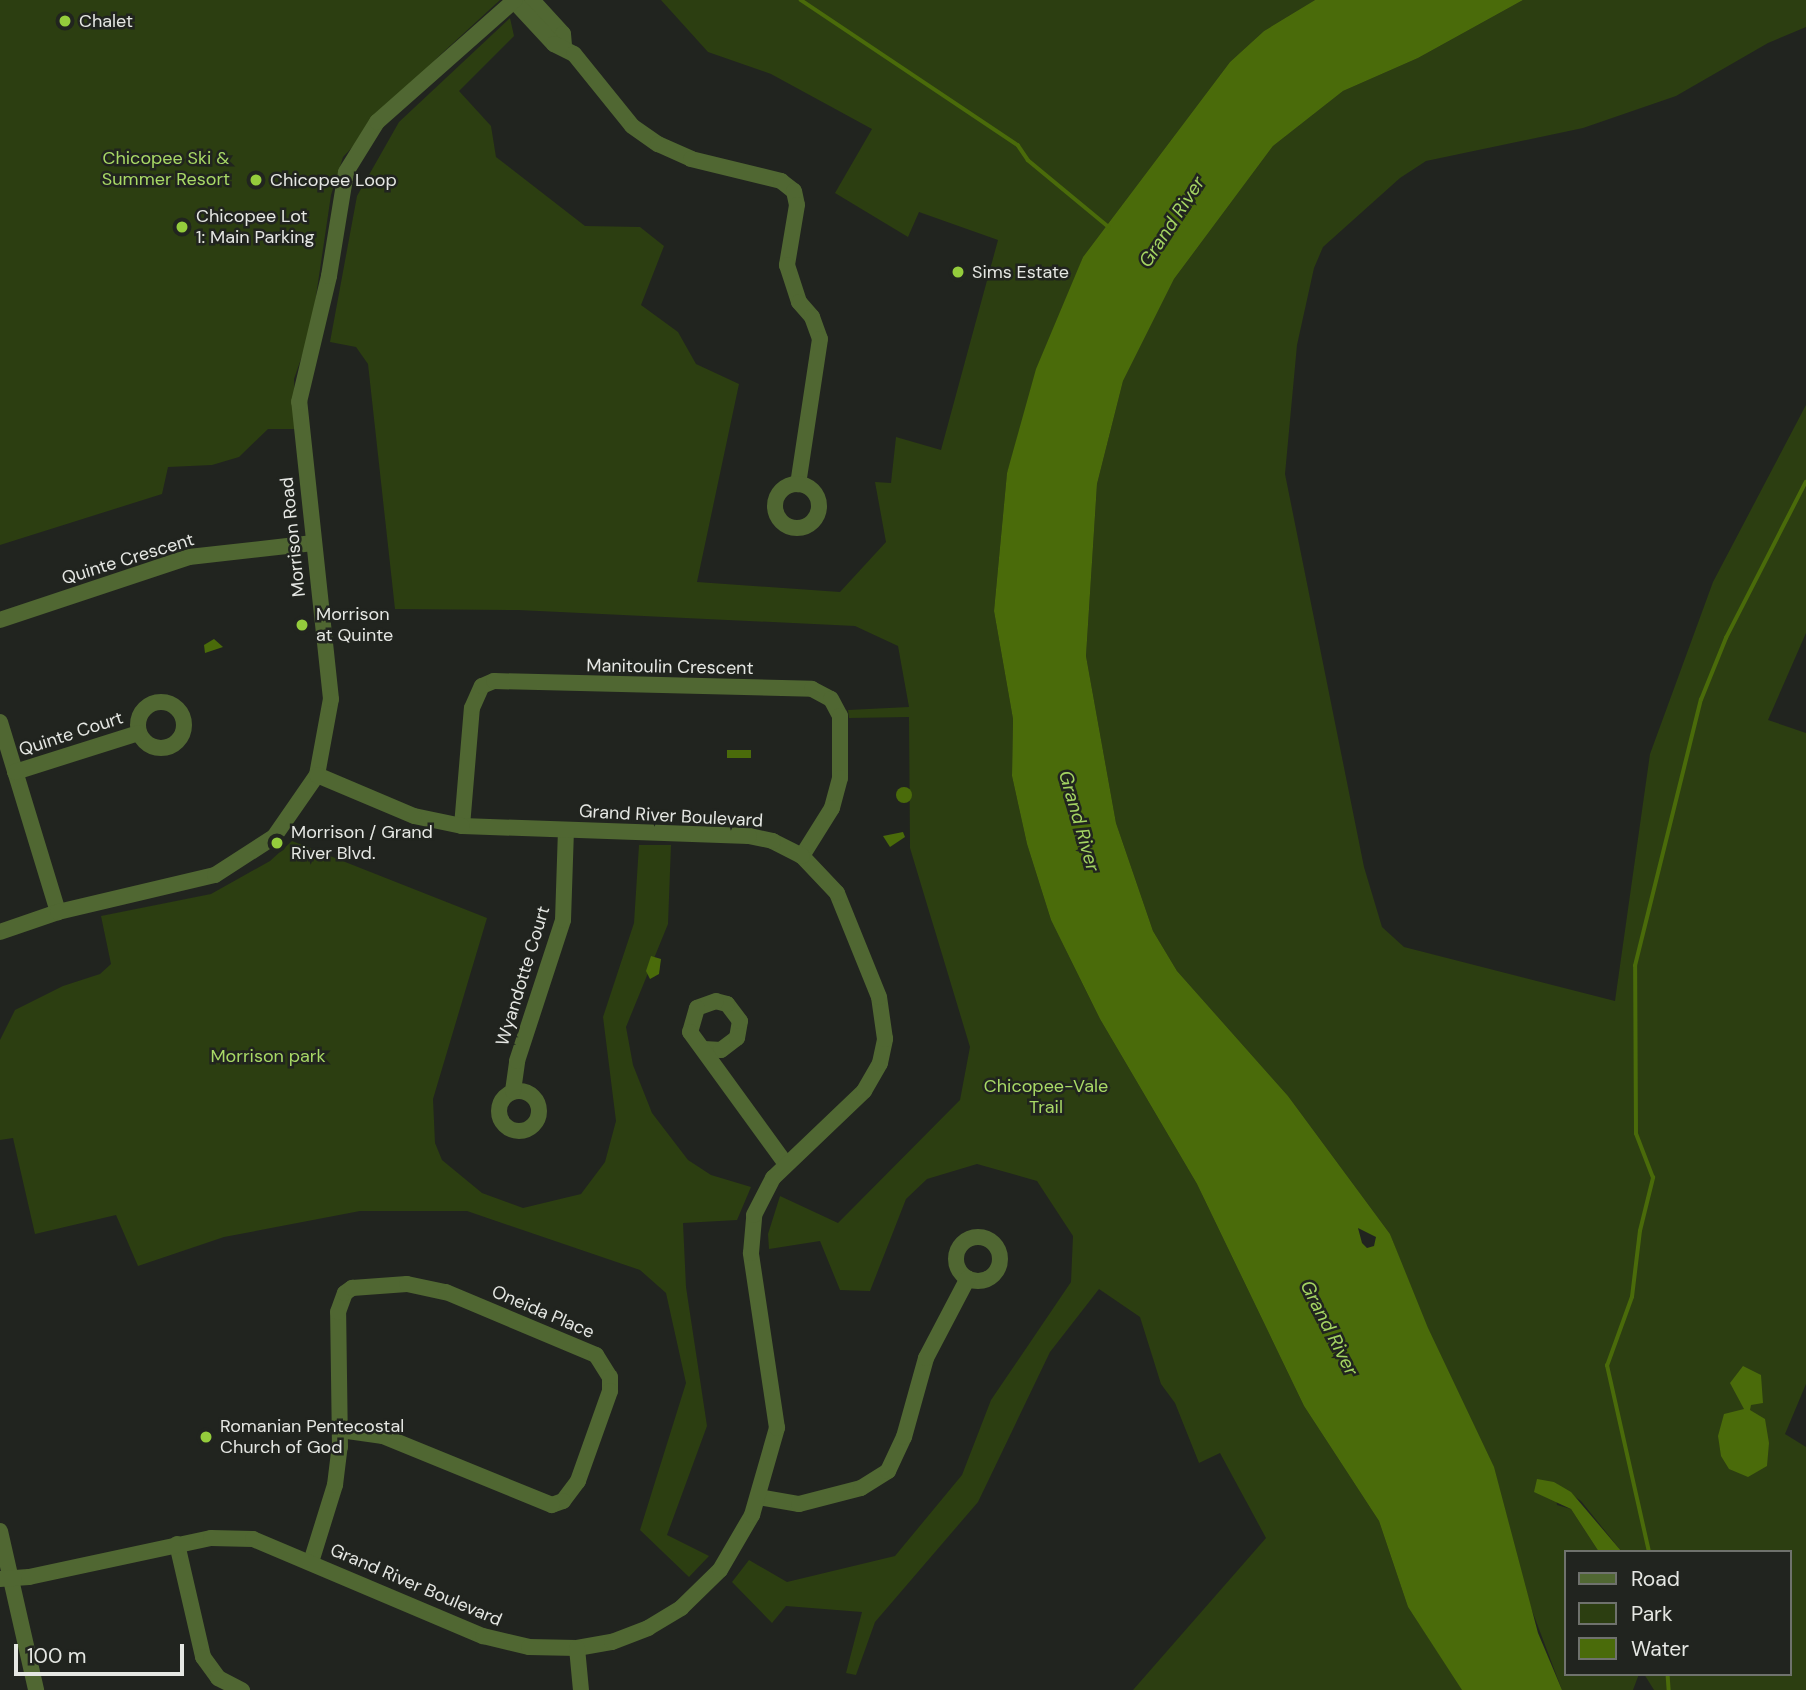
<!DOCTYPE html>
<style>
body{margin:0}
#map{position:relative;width:1806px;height:1690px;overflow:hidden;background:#21241f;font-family:"DM Sans",sans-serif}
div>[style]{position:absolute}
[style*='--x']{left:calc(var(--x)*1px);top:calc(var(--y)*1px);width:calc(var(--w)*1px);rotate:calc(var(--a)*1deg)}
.green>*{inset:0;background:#2c3e11}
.water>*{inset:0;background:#4a6b0a;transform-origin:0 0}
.round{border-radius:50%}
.stream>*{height:3.5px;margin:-1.75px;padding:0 1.75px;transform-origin:1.75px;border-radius:1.75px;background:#4a6b0a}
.minor>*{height:16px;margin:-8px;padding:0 8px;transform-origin:8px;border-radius:8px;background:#506732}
.minor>.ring{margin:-8px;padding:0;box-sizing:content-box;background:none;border:16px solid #506732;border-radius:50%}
.dots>*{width:19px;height:19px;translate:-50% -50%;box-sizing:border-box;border:4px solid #21241f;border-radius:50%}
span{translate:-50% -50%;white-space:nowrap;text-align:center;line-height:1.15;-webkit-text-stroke:5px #21241f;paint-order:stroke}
.poi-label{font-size:18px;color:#e5e7e3}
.left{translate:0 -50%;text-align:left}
.park-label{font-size:18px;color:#a8d966}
.street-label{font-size:18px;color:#e5e7e3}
.water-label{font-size:19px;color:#a4d462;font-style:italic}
.legend{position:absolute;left:1564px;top:1550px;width:228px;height:126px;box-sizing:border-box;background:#21241f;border:2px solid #6f726d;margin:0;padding:9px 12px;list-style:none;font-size:21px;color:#e5e7e3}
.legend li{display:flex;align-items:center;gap:14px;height:35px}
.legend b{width:35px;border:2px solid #6f726d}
.scale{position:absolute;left:14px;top:1644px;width:170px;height:32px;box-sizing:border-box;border:4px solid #e5e7e3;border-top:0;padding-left:9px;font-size:21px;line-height:24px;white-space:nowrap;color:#e5e7e3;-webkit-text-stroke:5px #21241f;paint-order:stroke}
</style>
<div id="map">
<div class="green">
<div style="clip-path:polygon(0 0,500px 0,438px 57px,343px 157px,331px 195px,311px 330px,294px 379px,296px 429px,268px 429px,239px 457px,212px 465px,168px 467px,162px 494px,0 545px)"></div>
<div style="clip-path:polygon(661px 0,1315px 0,1264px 31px,1230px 62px,1083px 257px,1007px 473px,994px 611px,1013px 719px,1012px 776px,1027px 844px,1051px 920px,1100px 1019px,1197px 1184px,1304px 1406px,1379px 1521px,1408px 1607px,1463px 1690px,1133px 1690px,1266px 1538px,1220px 1453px,1199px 1463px,1175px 1403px,1161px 1384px,1140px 1317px,1099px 1289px,1050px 1352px,978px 1502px,875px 1622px,856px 1675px,846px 1673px,862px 1612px,786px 1606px,772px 1623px,732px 1582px,749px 1560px,787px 1582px,895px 1556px,962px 1475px,991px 1400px,1071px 1282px,1073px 1236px,1037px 1181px,977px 1164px,927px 1179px,906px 1199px,870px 1291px,840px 1290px,820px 1241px,769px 1249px,768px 1234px,780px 1196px,838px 1223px,960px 1100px,970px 1047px,910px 848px,909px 717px,849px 718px,848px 710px,909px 707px,898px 646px,855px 626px,518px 610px,395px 609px,368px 364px,356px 347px,330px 342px,357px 196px,399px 122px,510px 18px,514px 36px,459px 91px,491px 126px,496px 157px,585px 226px,640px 227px,664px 246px,641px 305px,678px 332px,696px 364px,739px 384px,697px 582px,840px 592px,886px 542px,875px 482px,891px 483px,896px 437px,941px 450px,998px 240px,919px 212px,908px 237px,835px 193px,872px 129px,771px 74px,708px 52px)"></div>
<div style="clip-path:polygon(1523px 0,1806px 0,1806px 27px,1768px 43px,1676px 96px,1583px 128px,1426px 161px,1400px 178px,1323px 247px,1314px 268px,1297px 345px,1285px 474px,1364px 867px,1382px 927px,1404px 947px,1615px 1001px,1650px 754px,1713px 582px,1806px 405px,1806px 633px,1768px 720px,1806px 733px,1806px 1384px,1785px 1434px,1806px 1447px,1806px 1690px,1654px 1690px,1644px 1674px,1790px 1674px,1790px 1552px,1622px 1552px,1581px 1501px,1554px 1482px,1557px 1505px,1571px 1509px,1599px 1552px,1566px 1552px,1566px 1674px,1639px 1674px,1633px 1690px,1562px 1690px,1390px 1234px,1288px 1096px,1177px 971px,1153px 931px,1116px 823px,1086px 656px,1097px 484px,1123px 381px,1174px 279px,1273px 146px,1343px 91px,1418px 58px)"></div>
<div style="clip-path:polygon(292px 841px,487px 918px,433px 1099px,435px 1143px,442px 1160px,482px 1193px,523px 1208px,581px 1194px,605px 1162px,616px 1121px,603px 1017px,634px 923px,639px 845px,671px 845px,668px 924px,626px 1027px,633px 1065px,652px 1113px,688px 1160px,711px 1175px,751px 1187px,737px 1220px,683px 1223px,686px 1287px,707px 1426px,667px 1535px,709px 1556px,689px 1577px,640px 1530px,686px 1383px,666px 1293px,640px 1270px,467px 1211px,360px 1211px,224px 1237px,138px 1266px,116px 1215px,35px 1234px,13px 1138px,0 1140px,0 1040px,15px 1010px,63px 986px,100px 974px,111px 964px,101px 916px,211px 894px,270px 861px)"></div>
</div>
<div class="water">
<div style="clip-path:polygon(evenodd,1315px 0,1523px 0,1418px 58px,1343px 91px,1273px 146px,1174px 279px,1123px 381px,1097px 484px,1086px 656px,1116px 823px,1153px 931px,1177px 971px,1288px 1096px,1390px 1234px,1428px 1328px,1494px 1467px,1538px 1633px,1562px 1690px,1462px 1690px,1408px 1607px,1379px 1521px,1304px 1406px,1197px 1184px,1100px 1019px,1051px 920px,1027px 844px,1012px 776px,1013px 719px,994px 611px,1007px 473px,1036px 369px,1083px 257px,1230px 62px,1264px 31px,1315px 0,1358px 1228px,1376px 1237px,1374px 1246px,1367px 1248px,1362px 1243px,1358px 1228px)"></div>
<div style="clip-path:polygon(214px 639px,223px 647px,205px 653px,204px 645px)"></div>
<div style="left:727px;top:750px;width:24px;height:8px"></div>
<div class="round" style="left:896px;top:787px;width:16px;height:16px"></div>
<div style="clip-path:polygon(903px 832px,905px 837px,890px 847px,883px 836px)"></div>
<div style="clip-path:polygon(651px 956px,661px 959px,659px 974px,650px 979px,646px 971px)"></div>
<div style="clip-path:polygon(1743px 1366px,1761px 1375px,1763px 1403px,1751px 1405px,1750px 1410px,1765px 1419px,1769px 1443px,1767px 1466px,1748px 1477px,1729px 1469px,1721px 1456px,1718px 1436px,1724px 1414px,1744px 1409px,1730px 1383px)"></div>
<div style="clip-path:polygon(1537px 1479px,1554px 1482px,1571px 1492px,1622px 1552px,1599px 1552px,1571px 1509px,1534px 1492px)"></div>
</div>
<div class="stream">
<div style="--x:801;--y:0;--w:261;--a:33.8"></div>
<div style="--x:1018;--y:145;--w:18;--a:56"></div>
<div style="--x:1028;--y:160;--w:105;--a:39.6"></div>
<div style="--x:1649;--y:1552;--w:191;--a:-102.7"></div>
<div style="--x:1607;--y:1366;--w:73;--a:-70.1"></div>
<div style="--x:1632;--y:1297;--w:66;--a:-83.1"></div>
<div style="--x:1640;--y:1231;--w:55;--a:-76.2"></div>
<div style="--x:1653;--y:1178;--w:47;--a:-111.1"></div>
<div style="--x:1636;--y:1134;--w:168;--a:-90.3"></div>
<div style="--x:1635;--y:966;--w:274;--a:-76.1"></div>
<div style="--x:1701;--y:700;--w:67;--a:-68"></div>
<div style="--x:1726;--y:638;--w:175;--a:-62.9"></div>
<div style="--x:1668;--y:1674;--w:16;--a:86"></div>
</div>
<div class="minor">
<div style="--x:532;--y:0;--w:46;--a:47.6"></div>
<div style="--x:563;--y:34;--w:11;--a:85"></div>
<div style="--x:514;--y:1;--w:59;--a:47.1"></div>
<div style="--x:554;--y:44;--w:22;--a:27"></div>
<div style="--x:574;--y:54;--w:92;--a:51.1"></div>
<div style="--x:632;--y:126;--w:32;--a:35"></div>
<div style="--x:658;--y:144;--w:36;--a:24"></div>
<div style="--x:691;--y:159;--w:93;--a:13.7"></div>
<div style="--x:781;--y:181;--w:16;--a:38"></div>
<div style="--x:794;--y:191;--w:14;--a:78"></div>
<div style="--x:797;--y:205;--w:61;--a:99.5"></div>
<div style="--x:787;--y:265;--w:39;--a:72"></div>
<div style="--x:799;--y:302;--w:20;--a:49"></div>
<div style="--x:812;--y:317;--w:23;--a:70"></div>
<div style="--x:820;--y:339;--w:147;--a:98.6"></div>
<div class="ring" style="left:775px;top:484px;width:28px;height:28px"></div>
<div style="--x:0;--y:620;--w:199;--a:-18.4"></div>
<div style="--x:189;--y:557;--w:125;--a:-6.4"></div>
<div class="ring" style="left:138px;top:702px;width:30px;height:30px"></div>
<div style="--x:0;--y:722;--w:199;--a:73"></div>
<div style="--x:15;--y:772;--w:130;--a:-17.5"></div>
<div style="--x:462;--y:826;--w:118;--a:-85.2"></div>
<div style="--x:472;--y:708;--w:24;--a:-66"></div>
<div style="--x:482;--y:686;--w:13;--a:-23"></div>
<div style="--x:494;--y:681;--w:318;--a:1.4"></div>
<div style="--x:812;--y:689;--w:21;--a:28"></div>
<div style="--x:831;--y:699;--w:19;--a:62"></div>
<div style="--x:840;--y:716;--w:62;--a:90"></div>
<div style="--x:840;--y:778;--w:31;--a:105"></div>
<div style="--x:832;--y:808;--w:57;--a:122"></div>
<div style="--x:0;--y:932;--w:61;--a:-19"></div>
<div style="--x:58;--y:912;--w:161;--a:-13.3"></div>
<div style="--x:215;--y:875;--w:70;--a:-32.8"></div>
<div style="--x:274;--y:837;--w:75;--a:-55.3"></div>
<div style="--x:317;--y:775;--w:77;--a:-79.6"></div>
<div style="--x:331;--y:699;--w:299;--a:-96.1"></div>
<div style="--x:299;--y:402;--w:130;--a:-76.6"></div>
<div style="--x:329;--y:276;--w:105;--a:-80.7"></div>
<div style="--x:346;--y:172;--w:59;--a:-58.2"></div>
<div style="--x:377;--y:122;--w:184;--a:-41.5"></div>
<div style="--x:704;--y:1049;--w:17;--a:3"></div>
<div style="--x:721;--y:1050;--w:20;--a:-37"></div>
<div style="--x:737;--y:1038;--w:17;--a:-80"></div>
<div style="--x:740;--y:1021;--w:21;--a:-127"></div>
<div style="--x:727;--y:1004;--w:11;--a:-165"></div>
<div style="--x:716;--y:1001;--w:20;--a:160"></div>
<div style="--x:697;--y:1008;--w:25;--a:106"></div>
<div style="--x:690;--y:1032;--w:163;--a:54"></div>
<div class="ring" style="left:499px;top:1091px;width:24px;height:24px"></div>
<div style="--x:513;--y:1091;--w:30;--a:-82"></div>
<div style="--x:517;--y:1061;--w:148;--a:-71.9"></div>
<div style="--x:563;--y:920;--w:89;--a:-88.1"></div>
<div class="ring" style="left:956px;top:1237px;width:28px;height:28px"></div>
<div style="--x:758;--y:1497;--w:42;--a:9.7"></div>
<div style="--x:799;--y:1504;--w:64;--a:-14.5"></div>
<div style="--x:861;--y:1488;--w:32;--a:-32"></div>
<div style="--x:888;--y:1471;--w:38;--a:-65"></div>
<div style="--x:904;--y:1437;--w:82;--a:-74.4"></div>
<div style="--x:926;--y:1358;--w:90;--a:-62.3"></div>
<div style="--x:0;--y:1531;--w:163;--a:77.2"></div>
<div style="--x:177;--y:1544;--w:116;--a:77"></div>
<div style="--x:203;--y:1657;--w:26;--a:54"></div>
<div style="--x:218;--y:1678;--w:27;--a:27"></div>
<div style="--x:311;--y:1562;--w:81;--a:-72.7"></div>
<div style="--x:335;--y:1485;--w:38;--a:-83"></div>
<div style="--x:340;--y:1447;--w:135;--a:-90.8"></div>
<div style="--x:338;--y:1312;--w:20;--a:-70"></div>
<div style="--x:345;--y:1293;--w:9;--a:-36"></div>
<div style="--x:352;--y:1288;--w:55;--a:-4.2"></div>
<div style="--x:407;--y:1284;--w:40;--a:12"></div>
<div style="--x:446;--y:1292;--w:163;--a:22.8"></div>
<div style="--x:596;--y:1355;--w:26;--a:58"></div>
<div style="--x:610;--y:1377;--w:14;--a:90"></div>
<div style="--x:610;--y:1391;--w:96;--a:109.6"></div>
<div style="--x:578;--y:1481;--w:25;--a:127"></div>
<div style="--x:563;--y:1501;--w:12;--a:160"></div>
<div style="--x:552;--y:1505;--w:183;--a:-157.8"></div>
<div style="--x:383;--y:1436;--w:43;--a:-172.1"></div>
<div style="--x:0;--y:1579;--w:29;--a:-4"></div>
<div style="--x:29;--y:1577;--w:186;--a:-12.1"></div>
<div style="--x:211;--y:1538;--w:42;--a:1.4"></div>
<div style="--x:253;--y:1539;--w:250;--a:22.9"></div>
<div style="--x:483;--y:1636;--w:47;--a:13.4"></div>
<div style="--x:529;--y:1647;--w:48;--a:1.2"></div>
<div style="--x:577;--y:1648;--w:36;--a:-10"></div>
<div style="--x:612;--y:1642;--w:39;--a:-21"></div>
<div style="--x:648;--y:1628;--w:39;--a:-31"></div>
<div style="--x:681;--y:1608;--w:54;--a:-44.3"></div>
<div style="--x:720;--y:1570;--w:64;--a:-59.8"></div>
<div style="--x:752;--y:1515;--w:91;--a:-74"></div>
<div style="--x:777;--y:1428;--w:177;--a:-98.5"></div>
<div style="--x:751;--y:1253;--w:38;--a:-85"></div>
<div style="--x:754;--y:1215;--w:42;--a:-62.8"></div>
<div style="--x:773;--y:1178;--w:126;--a:-43.7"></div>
<div style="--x:864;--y:1091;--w:32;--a:-60"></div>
<div style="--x:880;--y:1063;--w:25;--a:-78"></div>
<div style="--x:885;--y:1039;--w:42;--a:-98.1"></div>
<div style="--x:879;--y:997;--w:112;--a:-112"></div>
<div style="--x:837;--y:893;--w:51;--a:-133.4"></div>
<div style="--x:802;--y:856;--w:33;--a:-153"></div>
<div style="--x:773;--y:841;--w:25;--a:-168"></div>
<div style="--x:749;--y:836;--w:287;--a:-178"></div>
<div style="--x:462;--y:826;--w:49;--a:-168.2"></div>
<div style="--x:414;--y:816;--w:105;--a:-157.1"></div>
<div style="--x:577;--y:1648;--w:42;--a:84.6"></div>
</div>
<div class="dots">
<div style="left:65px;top:21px;background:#94cc3c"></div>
<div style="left:256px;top:180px;background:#94cc3c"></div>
<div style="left:182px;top:227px;background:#94cc3c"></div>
<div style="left:958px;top:272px;background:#94cc3c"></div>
<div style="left:302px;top:625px;background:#94cc3c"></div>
<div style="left:277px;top:843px;background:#94cc3c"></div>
<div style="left:206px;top:1437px;background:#94cc3c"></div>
</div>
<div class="poi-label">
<span class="left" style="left:79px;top:21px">Chalet</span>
<span class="left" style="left:270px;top:180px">Chicopee Loop</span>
<span class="left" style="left:196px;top:227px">Chicopee Lot<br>1: Main Parking</span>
<span class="left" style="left:972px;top:272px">Sims Estate</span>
<span class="left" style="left:316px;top:625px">Morrison<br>at Quinte</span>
<span class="left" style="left:291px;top:843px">Morrison / Grand<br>River Blvd.</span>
<span class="left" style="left:220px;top:1437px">Romanian Pentecostal<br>Church of God</span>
</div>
<div class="park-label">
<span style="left:166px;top:169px">Chicopee Ski &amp;<br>Summer Resort</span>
<span style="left:268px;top:1056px">Morrison park</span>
<span style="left:1046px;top:1097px">Chicopee-Vale<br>Trail</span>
</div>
<div class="street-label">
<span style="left:293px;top:537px;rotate:-96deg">Morrison Road</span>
<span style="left:128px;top:559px;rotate:-17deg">Quinte Crescent</span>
<span style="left:670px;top:667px;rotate:1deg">Manitoulin Crescent</span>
<span style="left:71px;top:734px;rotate:-18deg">Quinte Court</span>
<span style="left:671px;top:816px;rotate:3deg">Grand River Boulevard</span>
<span style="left:523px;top:976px;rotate:-73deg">Wyandotte Court</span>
<span style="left:543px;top:1312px;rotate:23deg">Oneida Place</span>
<span style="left:416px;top:1585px;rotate:23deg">Grand River Boulevard</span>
</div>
<div class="water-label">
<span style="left:1172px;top:222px;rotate:-57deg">Grand River</span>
<span style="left:1079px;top:821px;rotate:74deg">Grand River</span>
<span style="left:1329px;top:1328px;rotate:63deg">Grand River</span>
</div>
<ul class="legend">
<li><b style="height:9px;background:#506732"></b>Road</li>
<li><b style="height:19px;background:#2c3e11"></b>Park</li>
<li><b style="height:19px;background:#4a6b0a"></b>Water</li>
</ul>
<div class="scale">100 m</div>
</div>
